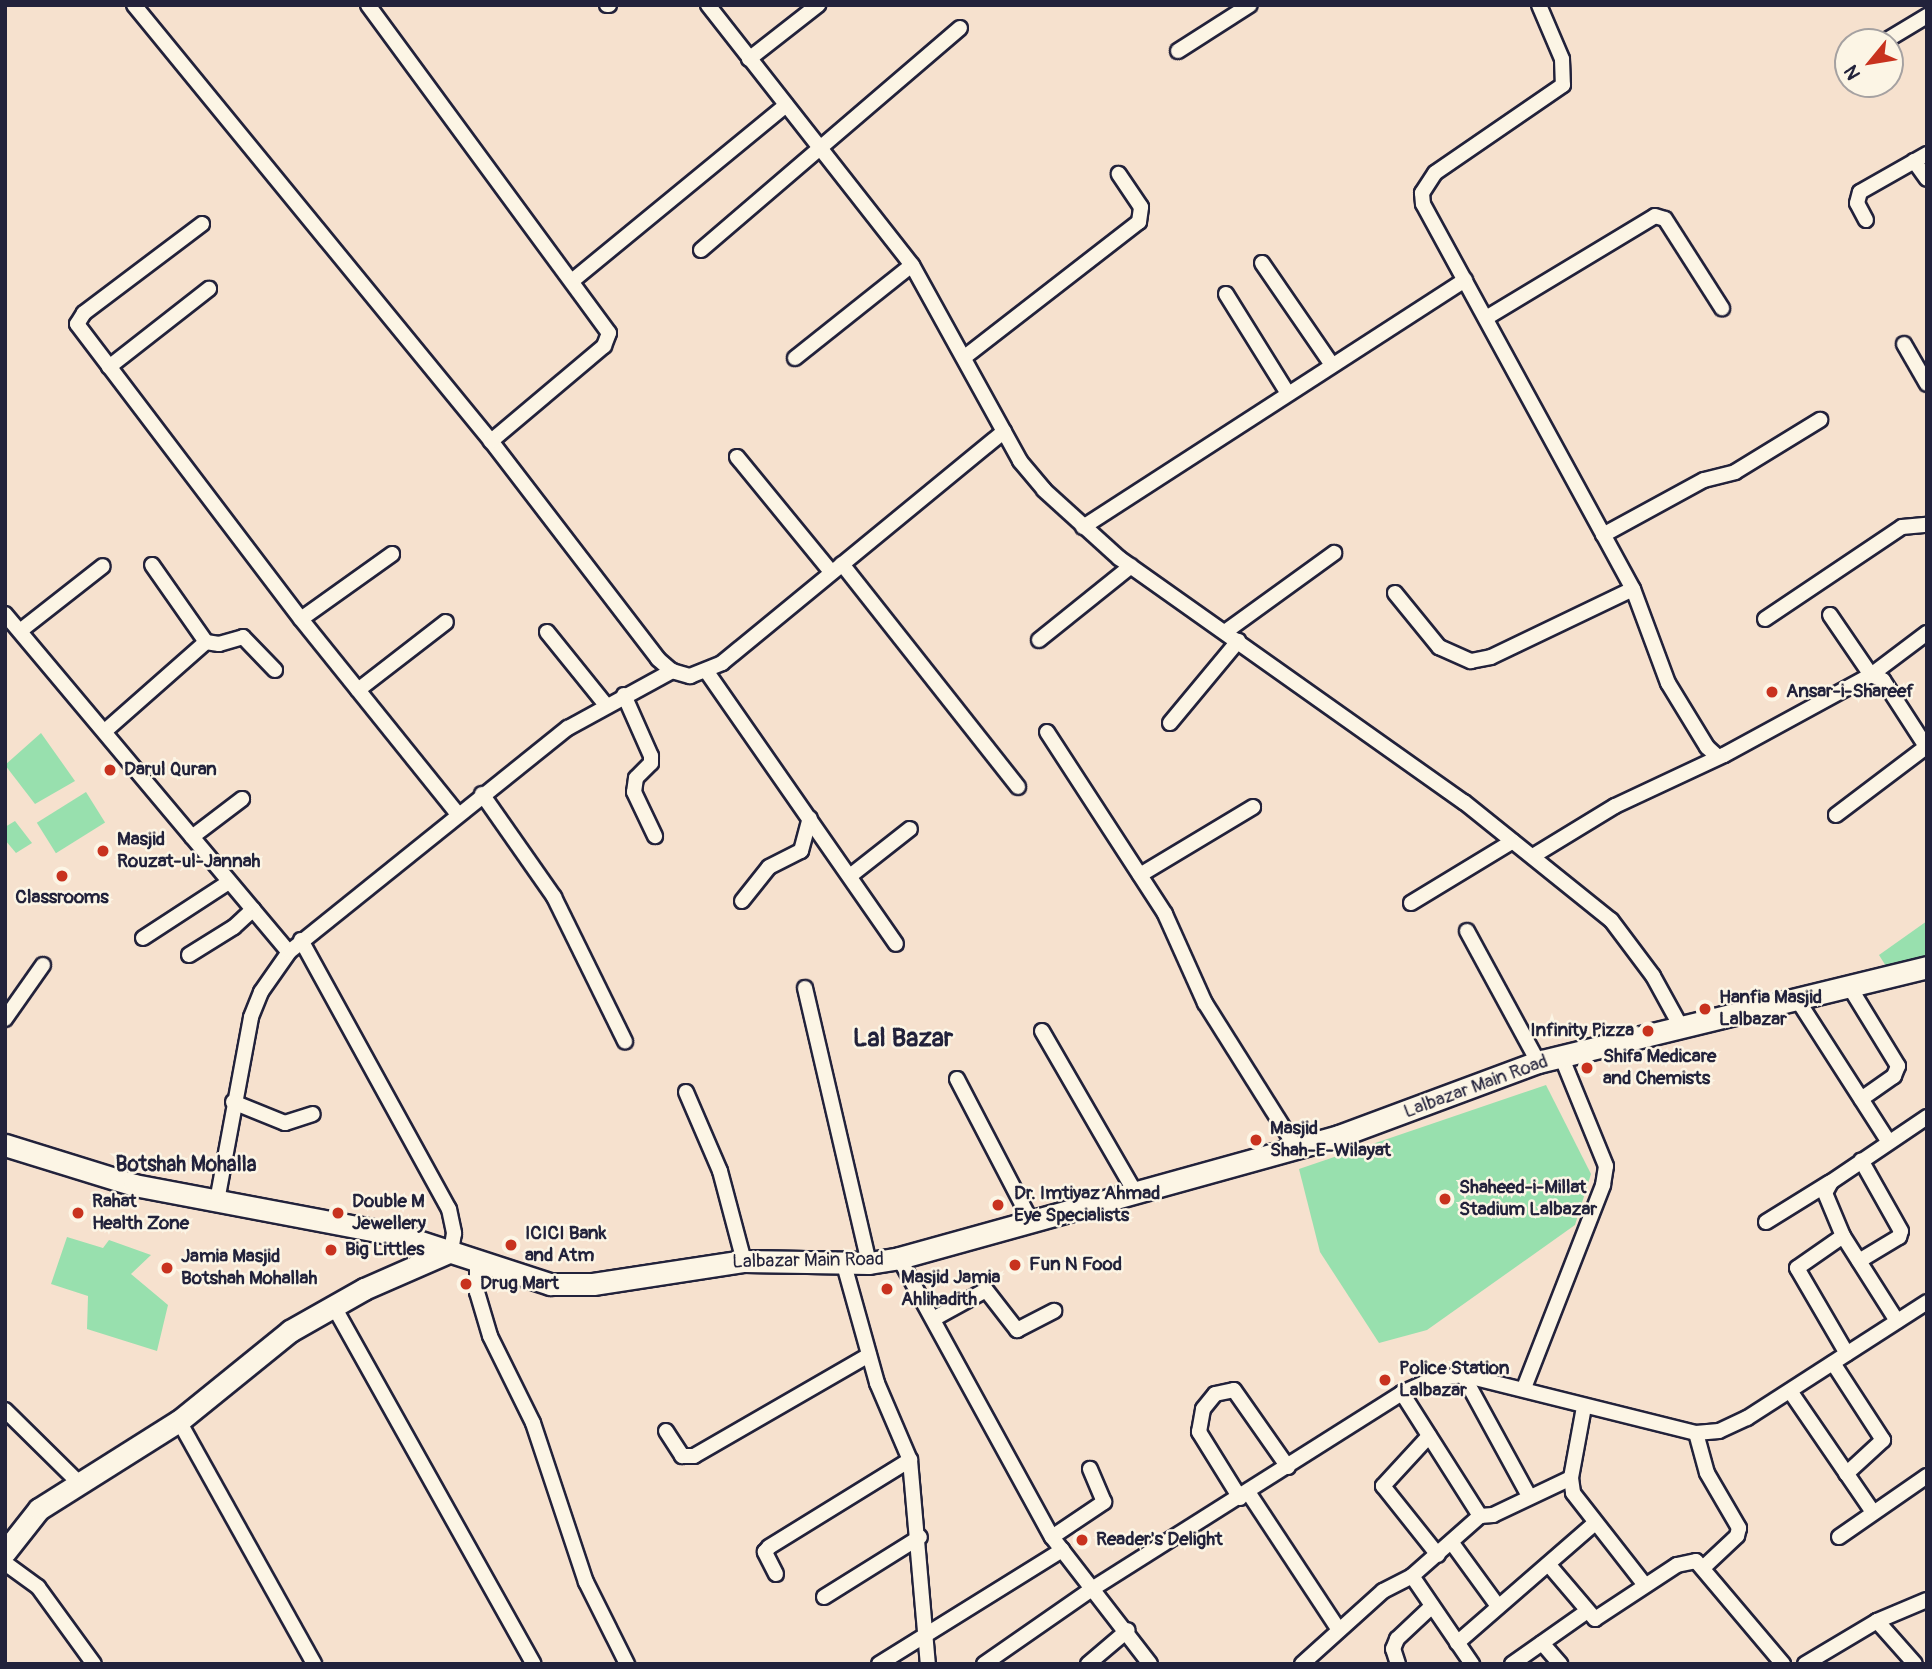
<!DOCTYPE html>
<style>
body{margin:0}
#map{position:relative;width:1932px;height:1669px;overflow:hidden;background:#f6e1ce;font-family:Pangolin,sans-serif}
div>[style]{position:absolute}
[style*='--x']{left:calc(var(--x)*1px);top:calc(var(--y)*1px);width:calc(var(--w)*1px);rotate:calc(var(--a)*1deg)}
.green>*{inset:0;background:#98e0ae;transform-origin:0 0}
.roads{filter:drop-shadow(2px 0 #22223b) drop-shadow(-2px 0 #22223b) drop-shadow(0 2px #22223b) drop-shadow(0 -2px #22223b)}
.street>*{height:14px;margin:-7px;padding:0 7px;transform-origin:7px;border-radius:7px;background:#fcf5e5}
.secondary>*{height:21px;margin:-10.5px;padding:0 10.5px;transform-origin:10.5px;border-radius:10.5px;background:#fcf5e5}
.dots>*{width:19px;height:19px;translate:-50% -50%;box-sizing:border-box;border:4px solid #fcf5e5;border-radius:50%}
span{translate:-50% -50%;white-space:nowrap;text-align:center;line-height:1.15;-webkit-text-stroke:5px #fcf5e5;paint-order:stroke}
.poi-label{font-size:19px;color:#22223b;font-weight:700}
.left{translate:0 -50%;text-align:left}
.right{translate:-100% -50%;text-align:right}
.street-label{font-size:19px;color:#22223b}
.neighbourhood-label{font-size:21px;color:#22223b;font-weight:700}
.district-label{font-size:26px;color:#22223b;font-weight:700}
.frame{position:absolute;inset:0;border:7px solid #22223b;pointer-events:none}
.north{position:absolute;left:1834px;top:28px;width:70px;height:70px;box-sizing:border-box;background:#fcf5e5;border:2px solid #a5a1a1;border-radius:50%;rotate:240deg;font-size:19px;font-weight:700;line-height:28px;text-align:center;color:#22223b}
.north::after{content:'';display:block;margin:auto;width:24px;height:32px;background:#c8321e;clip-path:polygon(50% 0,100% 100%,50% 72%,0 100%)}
</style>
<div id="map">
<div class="green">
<div style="clip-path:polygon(41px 733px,75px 781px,35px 804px,5px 765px)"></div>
<div style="left:86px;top:792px;width:36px;height:58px;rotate:58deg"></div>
<div style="clip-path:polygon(15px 821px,32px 843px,16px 853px,5px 840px,5px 827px)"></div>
<div style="clip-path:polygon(1927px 921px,1927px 963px,1889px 971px,1879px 955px)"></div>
<div style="clip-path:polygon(1546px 1085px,1591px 1174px,1575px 1225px,1427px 1330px,1379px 1343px,1320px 1252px,1299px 1169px)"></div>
<div style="clip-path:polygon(67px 1237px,103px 1248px,109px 1240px,151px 1255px,131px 1274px,168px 1305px,157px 1351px,87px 1329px,88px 1296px,51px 1284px)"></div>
</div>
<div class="roads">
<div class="street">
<div style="--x:134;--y:5;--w:564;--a:50.69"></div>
<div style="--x:491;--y:441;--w:275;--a:52.5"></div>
<div style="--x:658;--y:659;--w:18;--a:41"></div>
<div style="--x:672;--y:671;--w:19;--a:16"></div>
<div style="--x:690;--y:676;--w:35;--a:-22"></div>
<div style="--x:722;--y:663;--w:365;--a:-39.4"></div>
<div style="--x:368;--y:5;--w:407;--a:53.7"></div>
<div style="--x:609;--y:333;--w:14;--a:111"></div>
<div style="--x:604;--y:346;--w:148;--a:139.9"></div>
<div style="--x:607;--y:5;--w:2;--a:0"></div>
<div style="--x:708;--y:5;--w:330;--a:51.9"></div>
<div style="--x:912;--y:265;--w:224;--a:61.1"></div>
<div style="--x:1020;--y:461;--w:38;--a:50"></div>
<div style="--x:1044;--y:490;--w:101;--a:42.2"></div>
<div style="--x:1119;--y:558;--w:423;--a:35.3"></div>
<div style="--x:1464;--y:802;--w:189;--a:38.8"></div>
<div style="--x:1611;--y:920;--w:70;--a:53.1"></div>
<div style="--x:1653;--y:976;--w:58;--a:61.2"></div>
<div style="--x:1539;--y:5;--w:59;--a:66.9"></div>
<div style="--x:1562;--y:59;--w:26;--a:88"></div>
<div style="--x:1563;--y:85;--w:155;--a:145.5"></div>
<div style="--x:1435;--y:173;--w:24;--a:123"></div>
<div style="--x:1422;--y:193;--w:11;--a:85"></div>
<div style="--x:1423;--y:204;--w:439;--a:61.4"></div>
<div style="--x:1633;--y:589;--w:100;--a:69.6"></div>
<div style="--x:1668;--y:683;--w:75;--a:58.6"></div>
<div style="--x:1707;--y:747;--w:13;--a:42"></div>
<div style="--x:1887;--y:40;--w:47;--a:-31"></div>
<div style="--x:1178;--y:51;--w:85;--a:-32.6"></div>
<div style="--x:749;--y:59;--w:88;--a:-38"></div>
<div style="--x:1914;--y:161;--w:22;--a:54"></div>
<div style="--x:1866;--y:220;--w:19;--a:-118"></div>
<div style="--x:1857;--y:203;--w:11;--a:-75"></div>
<div style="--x:1860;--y:192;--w:77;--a:-29.6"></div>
<div style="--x:202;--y:224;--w:148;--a:143"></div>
<div style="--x:84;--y:313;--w:13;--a:122"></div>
<div style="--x:77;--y:324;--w:370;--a:52.8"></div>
<div style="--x:301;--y:619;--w:249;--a:51.2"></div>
<div style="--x:701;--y:250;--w:341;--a:-40.6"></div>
<div style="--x:1262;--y:263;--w:124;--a:55.5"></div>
<div style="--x:572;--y:281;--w:277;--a:-39.4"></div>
<div style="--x:1226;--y:294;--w:115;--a:58.1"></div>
<div style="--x:1486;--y:318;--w:197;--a:-31.1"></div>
<div style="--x:1655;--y:216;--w:10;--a:17"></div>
<div style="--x:1665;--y:219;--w:106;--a:57.4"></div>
<div style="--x:1904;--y:344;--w:46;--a:60.1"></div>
<div style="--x:966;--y:356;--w:219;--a:-37.8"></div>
<div style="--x:1139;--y:222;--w:15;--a:-82"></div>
<div style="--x:1141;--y:207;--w:40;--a:-124"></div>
<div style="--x:795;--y:358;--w:149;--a:-38.5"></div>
<div style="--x:109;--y:367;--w:127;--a:-38"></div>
<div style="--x:737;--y:457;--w:149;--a:50.7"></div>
<div style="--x:1083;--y:527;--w:455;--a:-32.9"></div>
<div style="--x:1603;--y:535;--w:115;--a:-28.6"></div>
<div style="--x:1704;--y:480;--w:32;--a:-14"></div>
<div style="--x:1735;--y:472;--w:100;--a:-31.5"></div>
<div style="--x:842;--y:564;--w:284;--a:51.7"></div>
<div style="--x:1395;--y:593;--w:70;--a:50.8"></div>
<div style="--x:1439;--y:647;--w:35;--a:24"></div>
<div style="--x:1471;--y:661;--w:20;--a:-11"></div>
<div style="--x:1491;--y:657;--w:157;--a:-25.6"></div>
<div style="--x:5;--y:614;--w:441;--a:50"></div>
<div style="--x:1830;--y:615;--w:73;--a:55.7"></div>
<div style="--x:1871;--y:675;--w:13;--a:23"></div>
<div style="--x:1883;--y:680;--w:81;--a:57.1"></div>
<div style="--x:301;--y:619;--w:112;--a:-35.5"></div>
<div style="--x:1765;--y:619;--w:165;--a:-33.9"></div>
<div style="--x:1902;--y:527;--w:25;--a:-5"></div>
<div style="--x:20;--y:631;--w:105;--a:-38.1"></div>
<div style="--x:547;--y:632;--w:92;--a:51.1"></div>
<div style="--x:1225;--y:632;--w:135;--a:-35.9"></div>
<div style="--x:1039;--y:640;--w:118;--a:-38.8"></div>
<div style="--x:206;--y:642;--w:13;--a:9"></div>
<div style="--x:219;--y:644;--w:25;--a:-16"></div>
<div style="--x:243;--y:637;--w:46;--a:45.9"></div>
<div style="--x:707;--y:672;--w:331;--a:55.2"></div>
<div style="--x:358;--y:690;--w:111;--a:-37.7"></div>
<div style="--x:624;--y:695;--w:67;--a:66.1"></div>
<div style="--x:651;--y:756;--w:7;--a:90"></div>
<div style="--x:651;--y:763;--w:21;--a:135"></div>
<div style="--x:636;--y:778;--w:14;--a:98"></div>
<div style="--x:634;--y:792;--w:49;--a:64.5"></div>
<div style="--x:1170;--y:723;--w:107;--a:-50.3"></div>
<div style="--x:105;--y:731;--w:135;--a:-41.4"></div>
<div style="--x:206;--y:642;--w:94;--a:-125"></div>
<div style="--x:1047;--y:732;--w:217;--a:57"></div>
<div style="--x:1165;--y:914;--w:98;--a:65.8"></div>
<div style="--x:1205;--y:1003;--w:169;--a:57.8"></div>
<div style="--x:482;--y:794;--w:126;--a:55"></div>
<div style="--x:554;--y:897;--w:161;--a:63.8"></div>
<div style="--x:1836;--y:815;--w:113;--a:-37.1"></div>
<div style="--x:192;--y:837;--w:63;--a:-37.2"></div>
<div style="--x:1533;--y:856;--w:96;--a:-31.4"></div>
<div style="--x:1615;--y:806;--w:120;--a:-25.1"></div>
<div style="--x:1724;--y:755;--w:167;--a:-28.6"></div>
<div style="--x:1871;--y:675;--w:70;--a:-36.9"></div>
<div style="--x:1140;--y:875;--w:132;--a:-31"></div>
<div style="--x:850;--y:876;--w:76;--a:-38.1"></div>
<div style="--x:742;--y:901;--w:43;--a:-51.5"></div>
<div style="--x:769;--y:867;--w:36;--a:-27"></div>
<div style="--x:801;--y:851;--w:34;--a:-75"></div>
<div style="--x:1411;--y:903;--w:119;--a:-31.3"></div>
<div style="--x:1467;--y:931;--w:149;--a:61.5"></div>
<div style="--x:143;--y:938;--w:103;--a:-33.1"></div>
<div style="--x:301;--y:940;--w:307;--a:61.2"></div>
<div style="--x:449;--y:1209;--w:25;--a:78"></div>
<div style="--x:454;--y:1233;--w:18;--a:99"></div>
<div style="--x:189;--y:955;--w:53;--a:-31.9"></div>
<div style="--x:234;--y:927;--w:26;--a:-43"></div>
<div style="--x:1849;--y:986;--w:94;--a:58.5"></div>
<div style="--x:1898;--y:1066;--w:11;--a:112"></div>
<div style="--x:1894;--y:1076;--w:40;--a:145.1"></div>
<div style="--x:805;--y:988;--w:282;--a:76.9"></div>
<div style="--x:1797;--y:999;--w:169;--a:57.3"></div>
<div style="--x:5;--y:1019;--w:66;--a:-54.9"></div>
<div style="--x:1042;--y:1031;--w:188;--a:60"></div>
<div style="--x:957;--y:1079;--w:160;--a:62.5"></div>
<div style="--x:686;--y:1092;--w:86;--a:66.7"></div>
<div style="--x:720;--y:1171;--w:93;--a:75.1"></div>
<div style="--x:233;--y:1102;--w:56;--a:22"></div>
<div style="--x:285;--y:1123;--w:29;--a:-18"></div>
<div style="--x:217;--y:1201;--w:187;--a:-79.5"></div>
<div style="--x:251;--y:1017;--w:27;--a:-68"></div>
<div style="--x:261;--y:992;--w:49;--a:-55"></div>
<div style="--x:289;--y:952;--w:358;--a:-38.8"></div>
<div style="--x:568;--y:728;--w:119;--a:-28.7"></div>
<div style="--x:1766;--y:1222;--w:74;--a:-31.8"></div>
<div style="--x:1843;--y:1236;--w:56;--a:145.2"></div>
<div style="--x:1797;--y:1268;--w:99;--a:59.8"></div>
<div style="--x:899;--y:1258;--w:318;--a:61.3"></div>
<div style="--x:1052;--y:1537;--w:160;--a:52.3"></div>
<div style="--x:477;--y:1261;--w:31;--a:90"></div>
<div style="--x:477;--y:1292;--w:46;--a:73.5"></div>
<div style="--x:490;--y:1336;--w:97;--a:63.7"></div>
<div style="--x:533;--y:1423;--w:168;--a:71.6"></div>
<div style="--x:586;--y:1582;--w:92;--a:63.4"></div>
<div style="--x:843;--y:1261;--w:127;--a:74.4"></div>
<div style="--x:877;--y:1383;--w:84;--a:66.8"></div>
<div style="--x:910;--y:1460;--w:205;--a:85"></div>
<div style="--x:1859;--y:1261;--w:47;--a:-31"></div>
<div style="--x:1899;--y:1237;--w:6;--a:-72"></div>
<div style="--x:1901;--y:1231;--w:81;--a:-119.4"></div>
<div style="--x:333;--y:1305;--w:411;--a:60.8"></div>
<div style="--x:935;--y:1318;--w:58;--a:-28.8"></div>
<div style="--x:986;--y:1290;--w:51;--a:52.2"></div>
<div style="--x:1017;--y:1330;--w:42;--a:-27.2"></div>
<div style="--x:1897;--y:1321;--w:101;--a:-122.4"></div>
<div style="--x:1843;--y:1236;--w:47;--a:-112.7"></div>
<div style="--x:1825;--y:1193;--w:13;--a:-61"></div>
<div style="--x:1831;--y:1182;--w:116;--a:-34.1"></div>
<div style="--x:1833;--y:1363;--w:92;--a:57"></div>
<div style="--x:1883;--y:1440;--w:50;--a:137.4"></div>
<div style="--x:1463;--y:1375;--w:138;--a:61.4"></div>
<div style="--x:1524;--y:1388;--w:218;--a:-68.7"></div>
<div style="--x:1603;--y:1185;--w:19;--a:-81"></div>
<div style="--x:1606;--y:1166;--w:119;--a:-112.2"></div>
<div style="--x:1790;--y:1391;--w:147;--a:55.6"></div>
<div style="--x:1402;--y:1393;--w:146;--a:57.6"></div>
<div style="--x:1480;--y:1516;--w:13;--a:-4"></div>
<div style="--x:1493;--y:1515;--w:86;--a:-25.4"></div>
<div style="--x:1584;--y:1407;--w:72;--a:100.4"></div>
<div style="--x:1571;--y:1478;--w:15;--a:82"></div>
<div style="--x:1573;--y:1493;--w:115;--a:52"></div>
<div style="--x:5;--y:1410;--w:103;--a:44.6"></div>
<div style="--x:179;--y:1421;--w:278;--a:60.9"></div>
<div style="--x:666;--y:1431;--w:30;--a:57"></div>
<div style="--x:682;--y:1456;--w:12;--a:0"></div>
<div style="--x:694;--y:1456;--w:202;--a:-30"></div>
<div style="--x:1696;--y:1433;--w:41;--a:74.6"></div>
<div style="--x:1707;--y:1473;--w:64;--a:59.8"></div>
<div style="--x:1739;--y:1528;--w:8;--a:104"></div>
<div style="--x:1737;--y:1536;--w:44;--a:136.8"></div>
<div style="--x:1429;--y:1436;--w:68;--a:132.6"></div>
<div style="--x:1383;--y:1486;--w:88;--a:51.4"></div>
<div style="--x:1248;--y:1492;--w:165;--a:56.6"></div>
<div style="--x:1240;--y:1498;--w:78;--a:-121.8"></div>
<div style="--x:1199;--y:1432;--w:23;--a:-80"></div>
<div style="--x:1203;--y:1409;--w:19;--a:-51"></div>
<div style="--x:1215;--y:1394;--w:19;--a:-12"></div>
<div style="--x:1234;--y:1390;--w:94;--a:55"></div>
<div style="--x:1052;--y:1537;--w:63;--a:-33.9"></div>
<div style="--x:1104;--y:1502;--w:36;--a:-113"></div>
<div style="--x:1839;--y:1537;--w:107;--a:-34.7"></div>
<div style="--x:1452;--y:1543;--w:78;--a:53.9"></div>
<div style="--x:5;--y:1563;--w:41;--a:36"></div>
<div style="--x:38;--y:1587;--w:95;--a:54"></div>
<div style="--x:1549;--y:1565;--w:71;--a:49.6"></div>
<div style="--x:1595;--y:1619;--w:98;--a:-33.4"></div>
<div style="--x:1677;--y:1565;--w:19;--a:-12"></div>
<div style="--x:1696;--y:1561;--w:135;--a:49.8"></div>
<div style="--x:776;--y:1574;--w:25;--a:-117"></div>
<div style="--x:765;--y:1552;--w:6;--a:-51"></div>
<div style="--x:769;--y:1547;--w:166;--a:-31.7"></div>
<div style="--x:1412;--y:1576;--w:107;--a:55.7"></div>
<div style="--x:824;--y:1597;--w:113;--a:-32"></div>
<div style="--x:1877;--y:1621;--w:57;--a:48.5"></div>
<div style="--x:1457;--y:1643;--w:181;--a:-41"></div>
<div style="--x:1542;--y:1643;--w:28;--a:49"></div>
<div style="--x:879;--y:1664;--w:216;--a:-31.9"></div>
<div style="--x:984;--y:1664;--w:131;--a:-34.8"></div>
<div style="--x:1092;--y:1589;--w:367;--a:-32.3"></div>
<div style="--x:1402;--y:1393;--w:35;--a:-24"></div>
<div style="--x:1434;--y:1379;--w:29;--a:-8"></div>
<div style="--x:1463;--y:1375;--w:240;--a:14"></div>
<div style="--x:1696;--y:1433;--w:23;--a:-5"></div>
<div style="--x:1719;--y:1431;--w:31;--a:-25"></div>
<div style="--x:1747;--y:1418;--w:214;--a:-32.8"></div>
<div style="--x:1088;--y:1664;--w:52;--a:-40.4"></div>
<div style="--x:1302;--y:1664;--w:109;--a:-42"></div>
<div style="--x:1383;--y:1591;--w:33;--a:-27"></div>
<div style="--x:1412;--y:1576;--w:91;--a:-41.4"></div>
<div style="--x:1398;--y:1664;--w:16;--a:-108"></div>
<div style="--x:1393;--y:1649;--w:11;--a:-68"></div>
<div style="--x:1397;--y:1639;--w:48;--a:-43.3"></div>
<div style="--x:1512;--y:1664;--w:90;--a:-35.1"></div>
<div style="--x:1805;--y:1664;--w:84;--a:-30.8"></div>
<div style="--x:1877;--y:1621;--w:54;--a:-22.8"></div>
</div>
<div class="secondary">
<div style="--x:5;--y:1145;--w:135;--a:17.2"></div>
<div style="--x:134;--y:1185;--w:270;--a:10.7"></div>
<div style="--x:399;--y:1235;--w:159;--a:18"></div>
<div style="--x:550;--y:1284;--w:43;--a:0"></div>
<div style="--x:593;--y:1284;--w:153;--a:-8.7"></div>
<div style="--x:744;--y:1261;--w:125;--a:0.9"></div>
<div style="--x:869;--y:1263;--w:30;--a:-9"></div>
<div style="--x:899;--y:1258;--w:457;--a:-15.5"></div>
<div style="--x:1339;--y:1136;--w:212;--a:-20.4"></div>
<div style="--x:1538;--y:1062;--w:400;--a:-13.7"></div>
<div style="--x:5;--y:1552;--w:55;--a:-51.7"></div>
<div style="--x:39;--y:1509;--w:165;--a:-32.2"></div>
<div style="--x:179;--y:1421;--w:143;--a:-39"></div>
<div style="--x:290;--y:1331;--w:85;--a:-29.6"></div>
<div style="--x:364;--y:1289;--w:95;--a:-23.6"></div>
</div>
</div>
<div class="dots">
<div style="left:1772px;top:692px;background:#c8321e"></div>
<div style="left:110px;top:770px;background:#c8321e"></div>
<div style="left:103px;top:851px;background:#c8321e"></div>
<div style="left:62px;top:876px;background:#c8321e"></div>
<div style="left:1705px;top:1009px;background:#c8321e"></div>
<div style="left:1648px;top:1031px;background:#c8321e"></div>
<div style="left:1587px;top:1068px;background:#c8321e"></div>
<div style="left:1256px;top:1140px;background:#c8321e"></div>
<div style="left:1445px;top:1199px;background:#c8321e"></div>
<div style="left:998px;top:1205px;background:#c8321e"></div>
<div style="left:78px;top:1213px;background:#c8321e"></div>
<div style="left:338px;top:1213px;background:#c8321e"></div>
<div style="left:511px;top:1245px;background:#c8321e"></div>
<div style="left:331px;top:1250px;background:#c8321e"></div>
<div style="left:1015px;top:1265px;background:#c8321e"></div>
<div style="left:167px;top:1268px;background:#c8321e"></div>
<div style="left:466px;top:1284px;background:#c8321e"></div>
<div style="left:887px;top:1289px;background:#c8321e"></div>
<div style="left:1385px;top:1380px;background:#c8321e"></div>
<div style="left:1082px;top:1540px;background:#c8321e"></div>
</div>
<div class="poi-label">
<span class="left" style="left:1786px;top:692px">Ansar-i-Shareef</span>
<span class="left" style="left:124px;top:770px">Darul Quran</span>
<span class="left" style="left:117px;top:851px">Masjid<br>Rouzat-ul-Jannah</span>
<span style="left:62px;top:898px">Classrooms</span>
<span class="left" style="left:1719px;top:1009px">Hanfia Masjid<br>Lalbazar</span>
<span class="right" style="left:1634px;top:1031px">Infinity Pizza</span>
<span class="left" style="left:1603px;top:1068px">Shifa Medicare<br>and Chemists</span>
<span class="left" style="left:1270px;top:1140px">Masjid<br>Shah-E-Wilayat</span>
<span class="left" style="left:1459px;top:1199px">Shaheed-i-Millat<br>Stadium Lalbazar</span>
<span class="left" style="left:1014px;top:1205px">Dr. Imtiyaz Ahmad<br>Eye Specialists</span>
<span class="left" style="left:92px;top:1213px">Rahat<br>Health Zone</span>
<span class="left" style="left:352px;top:1213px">Double M<br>Jewellery</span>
<span class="left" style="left:525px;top:1245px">ICICI Bank<br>and Atm</span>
<span class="left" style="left:345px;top:1250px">Big Littles</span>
<span class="left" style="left:181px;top:1268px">Jamia Masjid<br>Botshah Mohallah</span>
<span class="left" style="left:1029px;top:1265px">Fun N Food</span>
<span class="left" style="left:901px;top:1289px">Masjid Jamia<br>Ahlihadith</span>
<span class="left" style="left:480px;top:1284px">Drug Mart</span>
<span class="left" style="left:1399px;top:1380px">Police Station<br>Lalbazar</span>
<span class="left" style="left:1096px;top:1540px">Reader's Delight</span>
</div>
<div class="street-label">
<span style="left:1476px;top:1087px;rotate:-20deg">Lalbazar Main Road</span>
<span style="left:808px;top:1261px;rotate:-1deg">Lalbazar Main Road</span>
</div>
<div class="neighbourhood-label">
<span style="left:186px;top:1165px">Botshah Mohalla</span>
</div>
<div class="district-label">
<span style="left:903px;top:1039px">Lal Bazar</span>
</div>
<div class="frame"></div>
<div class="north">N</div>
</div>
